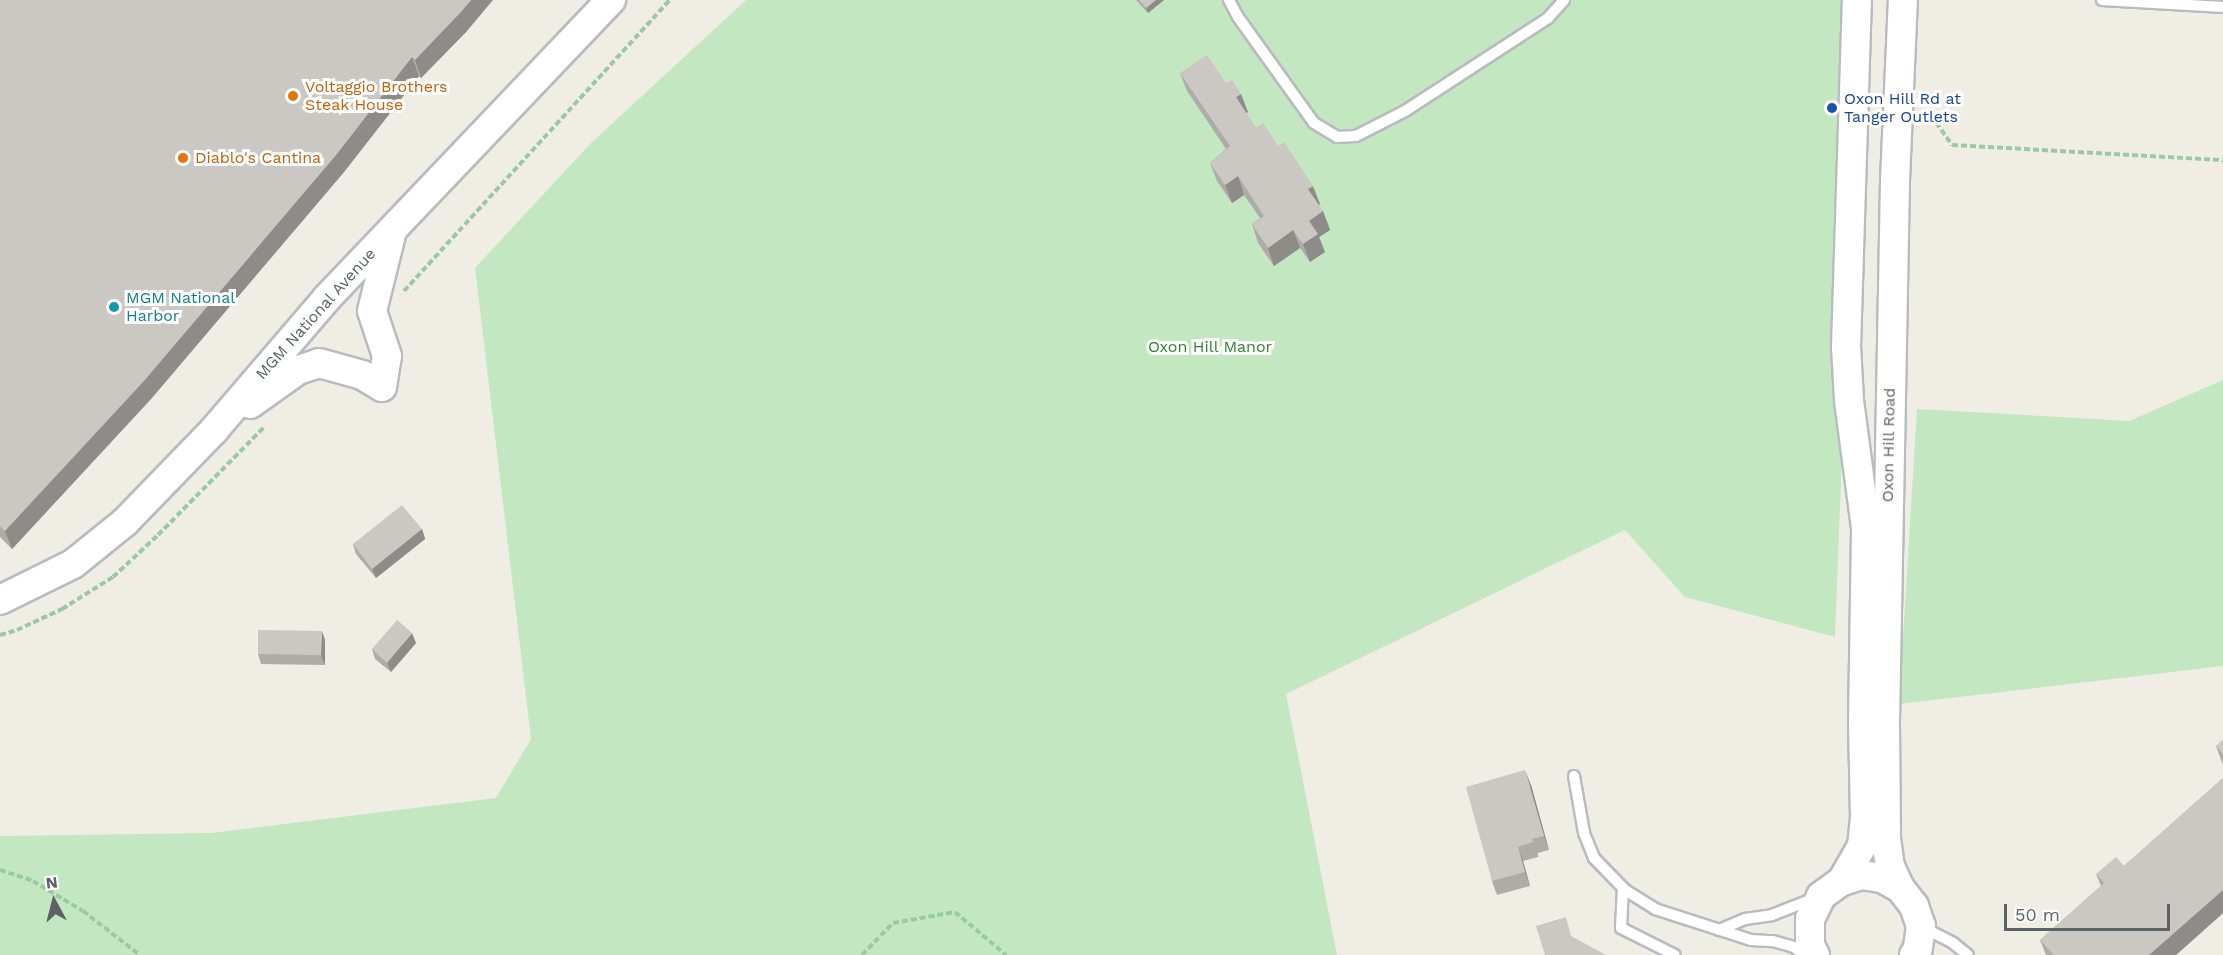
<!DOCTYPE html>
<html>
<head>
<meta charset="utf-8">
<style>
  body { margin:0 }
  #map { position:relative; width:2223px; height:955px; overflow:hidden; background:#f0ede5; font-family:"Work Sans",sans-serif }
  div>[style] { position:absolute }
  .green>* { inset:0; background:#c3e8c1 }
  .path>* { height:4px; margin-top:-2px; transform-origin:0; background:repeating-linear-gradient(90deg,#99caa4 0 6px,transparent 0 9px) }
  .roads { filter:drop-shadow(2px 0 #b8bbbf) drop-shadow(-2px 0 #b8bbbf) drop-shadow(0 2px #b8bbbf) drop-shadow(0 -2px #b8bbbf) }
  .service>* { height:10px; margin:-5px; padding:0 5px; transform-origin:5px; border-radius:5px; background:#fff }
  .secondary>* { height:28px; margin:-14px; padding:0 14px; transform-origin:14px; border-radius:14px; background:#fff }
  .wall>* { inset:0; background:#afaba7 }
  .shaded-wall>* { inset:0; background:#8e8b88 }
  .building>* { inset:0; background:#cbc7c2 }
  .dots>* { width:16px; height:16px; translate:-50% -50%; box-sizing:border-box; border:3px solid #fff; border-radius:50% }
  span { translate:-50% -50%; white-space:nowrap; text-align:center; line-height:1.15; -webkit-text-stroke:6px #fff; paint-order:stroke }
  .food-label { font-size:16px; color:#c56008 }
  .left { translate:0 -50%; text-align:left }
  .transit-label { font-size:16px; color:#164399 }
  .culture-label { font-size:16px; color:#0d838f }
  .street-label { font-size:16px; color:#5d6266 }
  .park-label { font-size:16px; color:#318230 }
  .north { position:absolute; left:24px; top:871px; width:60px; height:60px; -webkit-text-stroke:4px #fff; paint-order:stroke; rotate:353deg; font-size:16px; font-weight:700; line-height:24px; text-align:center; color:#5d6266 }
  .north::after { content:''; display:block; margin:auto; width:21px; height:27px; background:#5d6266; clip-path:polygon(50% 0,100% 100%,50% 72%,0 100%) }
  .scale { position:absolute; left:2004px; top:904px; width:166px; height:27px; box-sizing:border-box; border:3px solid #5d6266; border-top:0; padding-left:8px; font-size:18px; line-height:21px; white-space:nowrap; color:#5d6266; -webkit-text-stroke:4px #fff; paint-order:stroke }
</style>
</head>
<body>
<div id="map">
  <div class="green">
    <div style="clip-path:polygon(746px 0,1851px 0,1850px 247px,1835px 637px,1685px 597px,1625px 530px,1286px 694px,1337px 955px,0 955px,0 836px,211px 833px,496px 798px,531px 739px,475px 268px,591px 143px)"></div>
    <div style="clip-path:polygon(2223px 380px,2223px 666px,1899px 704px,1917px 409px,2129px 421px)"></div>
  </div>
  <div class="path">
    <div style="left:1925px;top:113px;width:6px;rotate:18deg"></div>
    <div style="left:1931px;top:115px;width:37px;rotate:55deg"></div>
    <div style="left:1952px;top:145px;width:271px;rotate:3.2deg"></div>
    <div style="left:404px;top:291px;width:394px;rotate:-47.6deg"></div>
    <div style="left:0;top:635px;width:18px;rotate:-16deg"></div>
    <div style="left:17px;top:630px;width:50px;rotate:-25deg"></div>
    <div style="left:62px;top:609px;width:60px;rotate:-32.1deg"></div>
    <div style="left:113px;top:577px;width:62px;rotate:-43deg"></div>
    <div style="left:158px;top:535px;width:153px;rotate:-45.5deg"></div>
    <div style="left:0;top:870px;width:35px;rotate:18deg"></div>
    <div style="left:33px;top:881px;width:58px;rotate:31deg"></div>
    <div style="left:83px;top:911px;width:72px;rotate:37.7deg"></div>
    <div style="left:862px;top:955px;width:45px;rotate:-45.9deg"></div>
    <div style="left:893px;top:923px;width:63px;rotate:-10.1deg"></div>
    <div style="left:955px;top:912px;width:67px;rotate:40.1deg"></div>
  </div>
  <div class="roads">
    <div class="service">
      <div style="left:1229px;top:0;width:19px;rotate:62deg"></div>
      <div style="left:1238px;top:17px;width:130px;rotate:54.4deg"></div>
      <div style="left:1314px;top:123px;width:27px;rotate:31deg"></div>
      <div style="left:1337px;top:137px;width:19px;rotate:-3deg"></div>
      <div style="left:1356px;top:136px;width:55px;rotate:-27deg"></div>
      <div style="left:1405px;top:111px;width:171px;rotate:-33deg"></div>
      <div style="left:1548px;top:18px;width:24px;rotate:-48deg"></div>
      <div style="left:2102px;top:0;width:121px;rotate:3.3deg"></div>
      <div style="left:1574px;top:776px;width:58px;rotate:80deg"></div>
      <div style="left:1584px;top:833px;width:27px;rotate:68deg"></div>
      <div style="left:1594px;top:858px;width:45px;rotate:45.9deg"></div>
      <div style="left:1625px;top:890px;width:36px;rotate:32deg"></div>
      <div style="left:1655px;top:909px;width:101px;rotate:17.9deg"></div>
      <div style="left:1751px;top:940px;width:22px;rotate:3deg"></div>
      <div style="left:1773px;top:941px;width:22px;rotate:16deg"></div>
      <div style="left:1794px;top:947px;width:13px;rotate:39deg"></div>
      <div style="left:1623px;top:888px;width:40px;rotate:92.9deg"></div>
      <div style="left:1621px;top:928px;width:60px;rotate:26.6deg"></div>
      <div style="left:1922px;top:927px;width:35px;rotate:27deg"></div>
      <div style="left:1953px;top:943px;width:19px;rotate:39deg"></div>
      <div style="left:1719px;top:930px;width:28px;rotate:-23deg"></div>
      <div style="left:1745px;top:919px;width:27px;rotate:-8deg"></div>
      <div style="left:1772px;top:915px;width:46px;rotate:-21.6deg"></div>
    </div>
    <div class="secondary">
      <div style="left:250px;top:404px;width:59px;rotate:-35.3deg"></div>
      <div style="left:298px;top:370px;width:22px;rotate:-18deg"></div>
      <div style="left:319px;top:363px;width:45px;rotate:15.6deg"></div>
      <div style="left:362px;top:375px;width:23px;rotate:31deg"></div>
      <div style="left:382px;top:387px;width:31px;rotate:-81deg"></div>
      <div style="left:387px;top:356px;width:47px;rotate:-108.4deg"></div>
      <div style="left:372px;top:311px;width:82px;rotate:-76deg"></div>
      <div style="left:0;top:600px;width:81px;rotate:-26.3deg"></div>
      <div style="left:73px;top:564px;width:67px;rotate:-38.9deg"></div>
      <div style="left:125px;top:522px;width:128px;rotate:-45.9deg"></div>
      <div style="left:214px;top:430px;width:174px;rotate:-49.4deg"></div>
      <div style="left:327px;top:298px;width:412px;rotate:-46.4deg"></div>
      <div style="left:1842px;top:881px;width:40px;rotate:-60.3deg"></div>
      <div style="left:1862px;top:846px;width:28px;rotate:-84deg"></div>
      <div style="left:1865px;top:818px;width:96px;rotate:-91.2deg"></div>
      <div style="left:1863px;top:722px;width:194px;rotate:-89.1deg"></div>
      <div style="left:1866px;top:528px;width:129px;rotate:-97.6deg"></div>
      <div style="left:1849px;top:400px;width:53px;rotate:-93.2deg"></div>
      <div style="left:1846px;top:347px;width:347px;rotate:-88.2deg"></div>
      <div style="left:1900px;top:888px;width:23px;rotate:-115deg"></div>
      <div style="left:1890px;top:867px;width:27px;rotate:-98deg"></div>
      <div style="left:1886px;top:840px;width:119px;rotate:-90.5deg"></div>
      <div style="left:1885px;top:721px;width:540px;rotate:-88.94deg"></div>
      <div style="left:1895px;top:181px;width:181px;rotate:-87.5deg"></div>
      <div style="left:1815px;top:955px;width:11px;rotate:-117deg"></div>
      <div style="left:1810px;top:945px;width:26px;rotate:-90deg"></div>
      <div style="left:1810px;top:919px;width:25px;rotate:-64deg"></div>
      <div style="left:1821px;top:896px;width:26px;rotate:-36deg"></div>
      <div style="left:1842px;top:881px;width:21px;rotate:-17deg"></div>
      <div style="left:1862px;top:875px;width:20px;rotate:9deg"></div>
      <div style="left:1882px;top:878px;width:21px;rotate:29deg"></div>
      <div style="left:1900px;top:888px;width:23px;rotate:52deg"></div>
      <div style="left:1914px;top:906px;width:21px;rotate:71deg"></div>
      <div style="left:1921px;top:926px;width:22px;rotate:98deg"></div>
      <div style="left:1918px;top:948px;width:8px;rotate:120deg"></div>
    </div>
  </div>
  <div class="wall">
    <div style="clip-path:polygon(0 0,467px 31px,421px 78px,419px 76px,344px 172px,151px 399px,12px 549px,0 537px)"></div>
    <div style="clip-path:polygon(1136px 0,1164px 0,1148px 13px)"></div>
    <div style="clip-path:polygon(1180px 73px,1226px 83px,1248px 112px,1246px 113px,1256px 128px,1278px 146px,1320px 204px,1319px 205px,1323px 211px,1330px 230px,1319px 237px,1325px 252px,1310px 262px,1300px 248px,1274px 266px,1258px 243px,1252px 224px,1260px 218px,1244px 195px,1232px 203px,1217px 181px,1210px 163px,1226px 149px,1187px 91px)"></div>
    <div style="clip-path:polygon(422px 529px,425px 539px,376px 578px,356px 554px,353px 544px)"></div>
    <div style="clip-path:polygon(325px 640px,325px 665px,261px 664px,258px 654px)"></div>
    <div style="clip-path:polygon(416px 643px,391px 672px,375px 659px,372px 649px)"></div>
    <div style="clip-path:polygon(2223px 740px,2223px 765px,2216px 746px)"></div>
    <div style="clip-path:polygon(2223px 778px,2223px 913px,2176px 955px,2046px 955px,2040px 940px,2101px 886px,2096px 874px,2124px 866px)"></div>
    <div style="clip-path:polygon(1531px 785px,1549px 850px,1538px 853px,1538px 857px,1523px 861px,1530px 886px,1497px 895px,1492px 881px)"></div>
  </div>
  <div class="shaded-wall">
    <div style="clip-path:polygon(471px 0,493px 0,467px 31px,421px 78px,415px 60px)"></div>
    <div style="clip-path:polygon(1156px 0,1164px 0,1148px 13px,1146px 8px)"></div>
    <div style="clip-path:polygon(412px 57px,419px 76px,344px 172px,151px 399px,12px 549px,5px 531px)"></div>
    <div style="clip-path:polygon(1241px 94px,1248px 112px,1242px 116px,1236px 97px)"></div>
    <div style="clip-path:polygon(1238px 176px,1244px 195px,1232px 203px,1225px 185px)"></div>
    <div style="clip-path:polygon(1313px 186px,1320px 204px,1315px 207px,1308px 189px)"></div>
    <div style="clip-path:polygon(1323px 211px,1330px 230px,1319px 237px,1325px 252px,1310px 262px,1303px 244px,1309px 221px)"></div>
    <div style="clip-path:polygon(1293px 230px,1300px 248px,1274px 266px,1268px 248px)"></div>
    <div style="clip-path:polygon(422px 529px,425px 539px,376px 578px,372px 569px)"></div>
    <div style="clip-path:polygon(322px 631px,325px 640px,325px 665px,321px 655px)"></div>
    <div style="clip-path:polygon(412px 633px,416px 643px,391px 672px,387px 663px)"></div>
    <div style="clip-path:polygon(1525px 770px,1531px 785px,1549px 850px,1544px 836px)"></div>
    <div style="clip-path:polygon(1518px 847px,1523px 861px,1530px 886px,1525px 872px)"></div>
    <div style="clip-path:polygon(2223px 890px,2223px 913px,2176px 955px,2149px 955px)"></div>
  </div>
  <div class="building">
    <div style="clip-path:polygon(0 0,471px 0,460px 13px,415px 60px,412px 57px,337px 154px,144px 381px,5px 531px,0 526px)"></div>
    <div style="clip-path:polygon(1139px 0,1156px 0,1146px 8px)"></div>
    <div style="clip-path:polygon(1207px 55px,1226px 83px,1232px 80px,1241px 94px,1236px 97px,1256px 128px,1263px 123px,1278px 146px,1284px 142px,1313px 186px,1308px 189px,1323px 211px,1309px 221px,1318px 234px,1303px 244px,1293px 230px,1268px 248px,1252px 224px,1264px 216px,1238px 176px,1225px 185px,1210px 163px,1230px 146px,1180px 73px)"></div>
    <div style="clip-path:polygon(402px 505px,422px 529px,372px 569px,353px 544px)"></div>
    <div style="clip-path:polygon(397px 620px,412px 633px,387px 663px,372px 649px)"></div>
    <div style="clip-path:polygon(258px 630px,322px 631px,321px 655px,258px 654px)"></div>
    <div style="clip-path:polygon(2223px 740px,2223px 754px,2216px 746px)"></div>
    <div style="clip-path:polygon(1525px 770px,1544px 836px,1532px 839px,1533px 842px,1518px 847px,1525px 872px,1492px 881px,1466px 787px)"></div>
    <div style="clip-path:polygon(2223px 778px,2223px 890px,2149px 955px,2054px 955px,2040px 940px,2104px 883px,2096px 874px,2116px 857px,2124px 866px)"></div>
    <div style="clip-path:polygon(1566px 917px,1571px 936px,1606px 955px,1545px 955px,1536px 926px)"></div>
  </div>
  <div class="dots">
    <div style="left:293px;top:96px;background:#e8710a"></div>
    <div style="left:1832px;top:108px;background:#1a4fb4"></div>
    <div style="left:183px;top:158px;background:#e8710a"></div>
    <div style="left:114px;top:307px;background:#0f9aa8"></div>
  </div>
  <div class="food-label">
    <span class="left" style="left:305px;top:96px">Voltaggio Brothers<br>Steak House</span>
    <span class="left" style="left:195px;top:158px">Diablo's Cantina</span>
  </div>
  <div class="transit-label">
    <span class="left" style="left:1844px;top:108px">Oxon Hill Rd at<br>Tanger Outlets</span>
  </div>
  <div class="culture-label">
    <span class="left" style="left:126px;top:307px">MGM National<br>Harbor</span>
  </div>
  <div class="street-label">
    <span style="left:316px;top:314px;rotate:-48deg">MGM National Avenue</span>
    <span style="left:1889px;top:445px;rotate:-89deg">Oxon Hill Road</span>
  </div>
  <div class="park-label">
    <span style="left:1210px;top:347px">Oxon Hill Manor</span>
  </div>
  <div class="north">N</div>
  <div class="scale">50 m</div>
</div>
</body>
</html>
